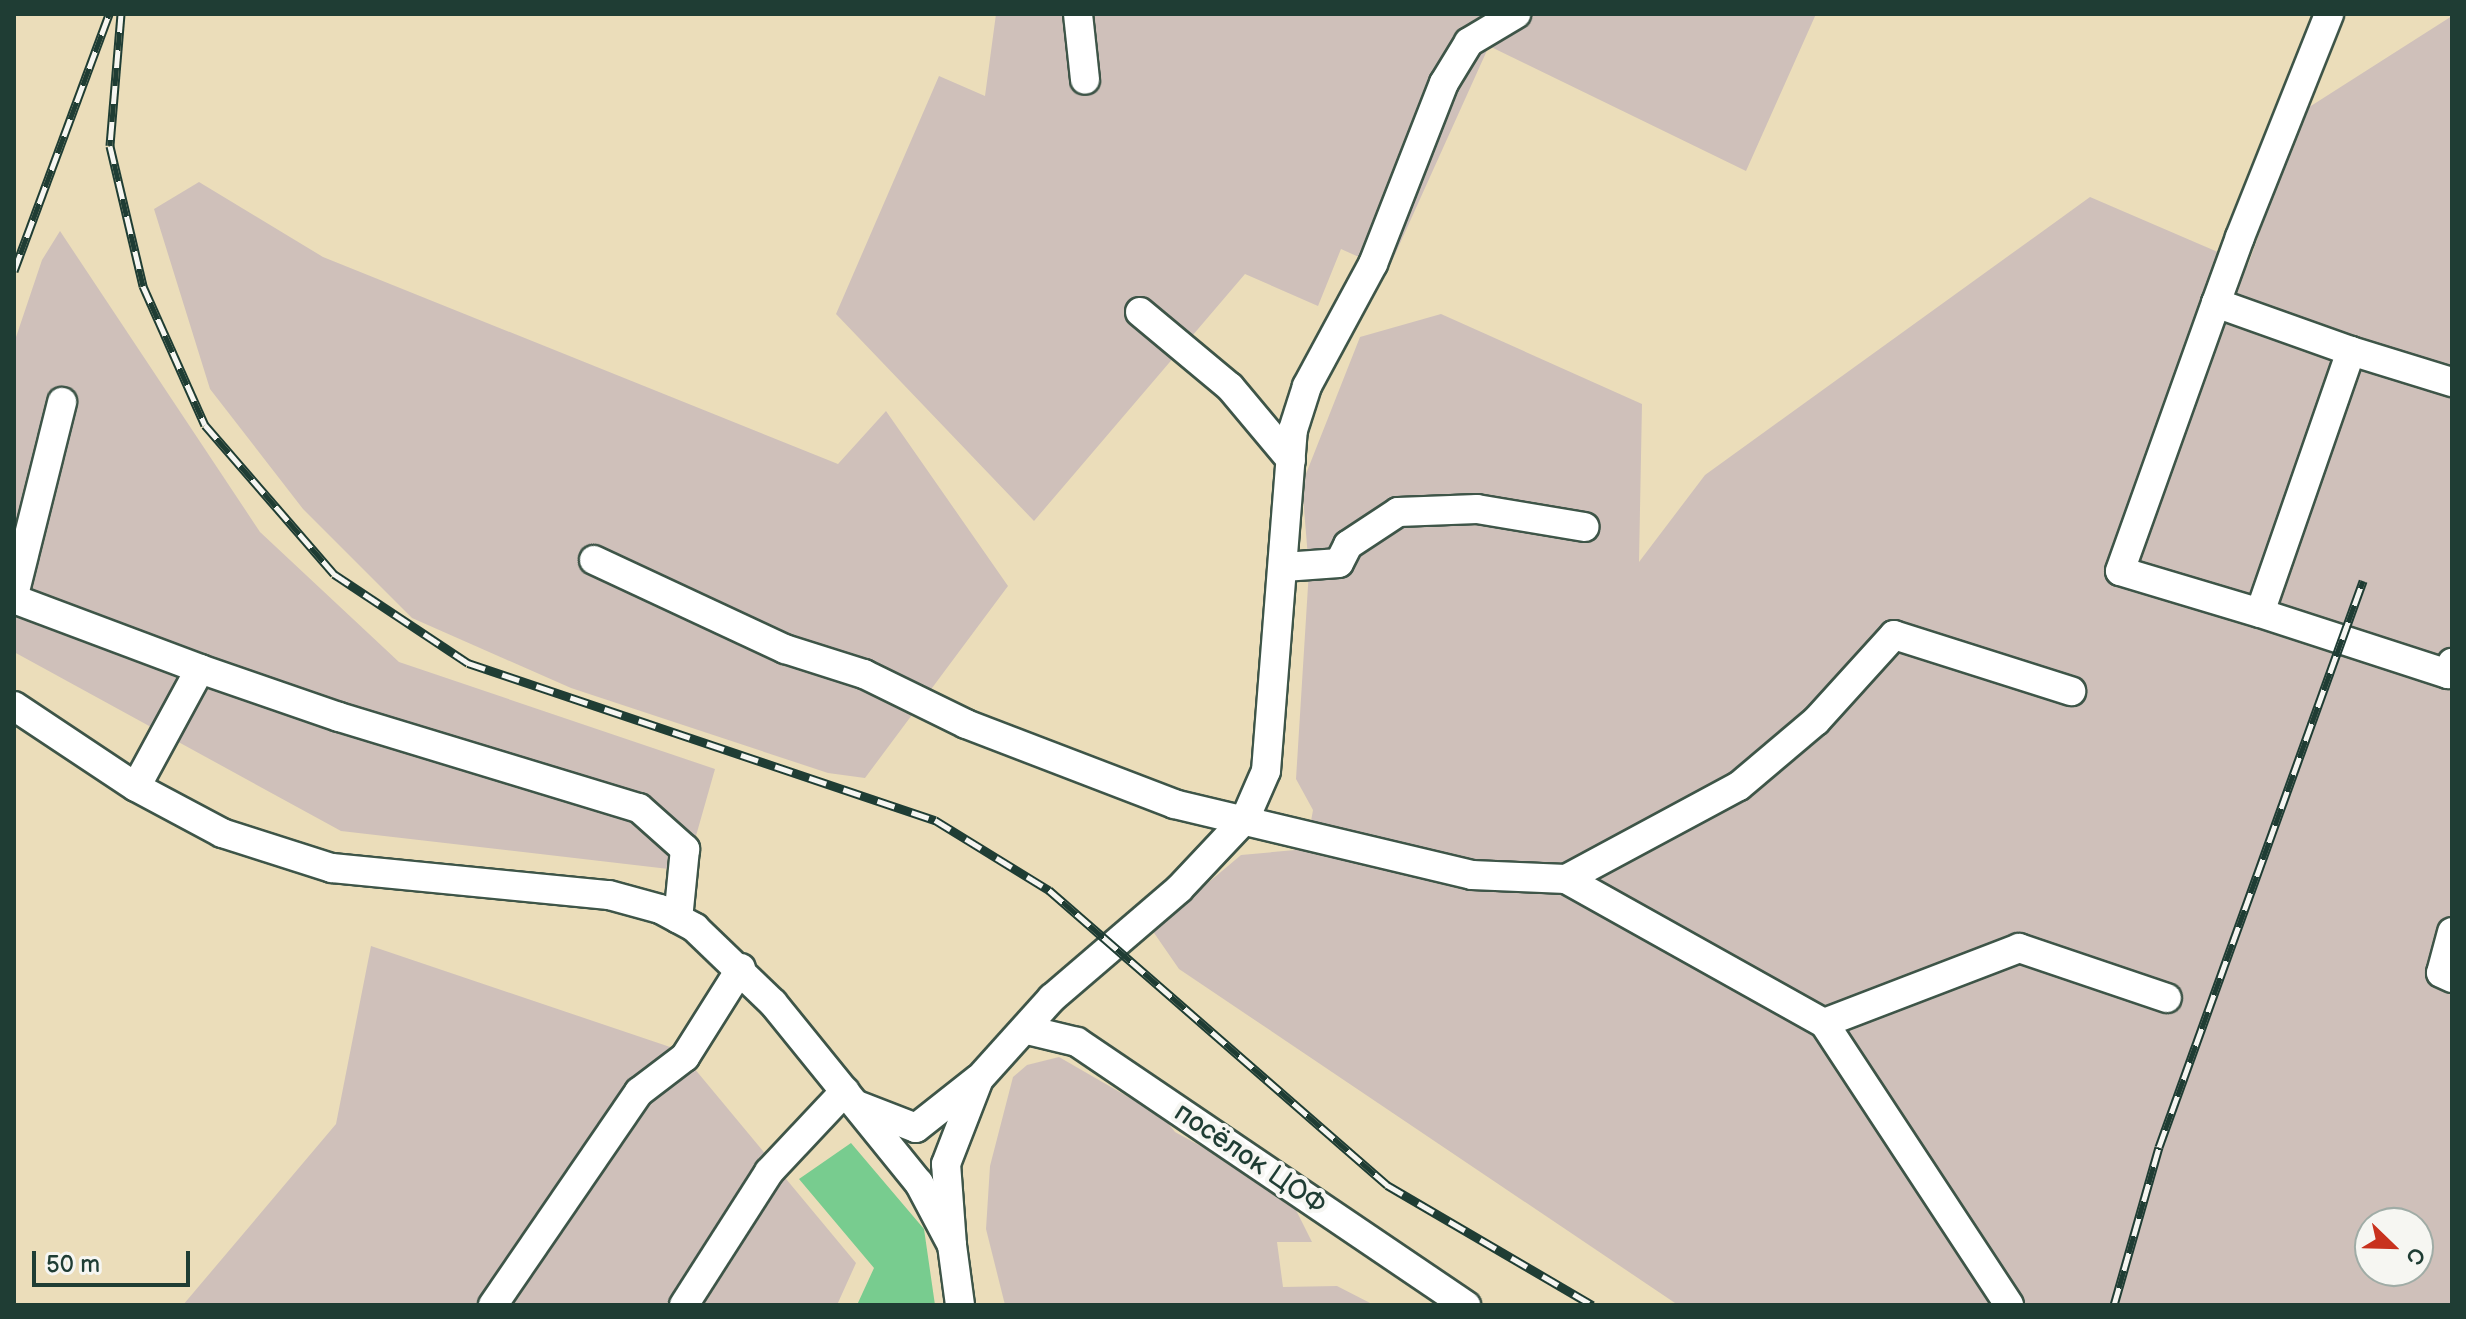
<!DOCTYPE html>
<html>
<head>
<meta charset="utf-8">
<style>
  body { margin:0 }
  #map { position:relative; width:2466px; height:1319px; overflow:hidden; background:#ebddba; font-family:"Balsamiq Sans",sans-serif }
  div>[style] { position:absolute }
  .industrial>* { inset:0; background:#cfc0ba }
  .green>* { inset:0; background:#78cc8f }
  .roads { filter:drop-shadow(2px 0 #3e5548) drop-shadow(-2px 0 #3e5548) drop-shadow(0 2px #3e5548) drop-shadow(0 -2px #3e5548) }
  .minor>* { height:28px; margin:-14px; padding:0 14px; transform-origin:14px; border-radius:14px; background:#fff }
  .rail>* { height:9px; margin-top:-4.5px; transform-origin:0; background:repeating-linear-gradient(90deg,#f6f6f2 0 18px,#1f3d34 0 36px); box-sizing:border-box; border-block:2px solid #1f3d34 }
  span { translate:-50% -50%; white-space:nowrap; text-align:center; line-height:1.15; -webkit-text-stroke:8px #f6f6f2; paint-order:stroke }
  .street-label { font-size:28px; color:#1f3d34 }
  .frame { position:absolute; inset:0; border:16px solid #1f3d34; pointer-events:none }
  .north { position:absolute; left:2354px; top:1207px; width:80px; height:80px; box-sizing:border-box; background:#f6f6f2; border:2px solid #a0aca6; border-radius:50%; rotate:113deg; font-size:22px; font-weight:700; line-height:32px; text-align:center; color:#1f3d34 }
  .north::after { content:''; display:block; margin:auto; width:28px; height:36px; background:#c8321e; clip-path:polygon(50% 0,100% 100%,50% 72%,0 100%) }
  .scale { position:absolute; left:32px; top:1251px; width:158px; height:36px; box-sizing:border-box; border:4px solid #1f3d34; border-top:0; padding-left:10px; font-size:24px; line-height:28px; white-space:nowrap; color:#1f3d34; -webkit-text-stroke:6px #f6f6f2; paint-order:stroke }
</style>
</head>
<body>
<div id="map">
  <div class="industrial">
    <div style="clip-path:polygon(996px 14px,1816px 14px,1746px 171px,1489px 46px,1388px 270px,1341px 249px,1318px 306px,1245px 274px,1034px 521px,836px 314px,939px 76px,985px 96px)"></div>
    <div style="clip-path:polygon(evenodd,2452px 16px,2452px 1305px,1678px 1305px,1179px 969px,1152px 930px,1241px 855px,1306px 849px,1313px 810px,1296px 779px,1309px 570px,1302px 484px,1360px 337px,1441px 314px,1642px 404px,1639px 562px,1705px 475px,2090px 197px,2248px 265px,2303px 111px,2452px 16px,2370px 1223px,2418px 1223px,2418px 1271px,2370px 1271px,2370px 1223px)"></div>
    <div style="clip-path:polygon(199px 182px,323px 257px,838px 464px,886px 411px,1008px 586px,865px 778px,828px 773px,571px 688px,412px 618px,303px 509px,210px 389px,154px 209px)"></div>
    <div style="clip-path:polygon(60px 231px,260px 532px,399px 662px,715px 769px,686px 871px,341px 831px,14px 652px,14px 343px,42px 260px)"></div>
    <div style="clip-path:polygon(371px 946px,679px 1050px,856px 1263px,837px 1305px,183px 1305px,336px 1124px)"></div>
    <div style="clip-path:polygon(1059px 1057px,1163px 1117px,1175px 1132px,1288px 1194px,1312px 1242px,1277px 1242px,1283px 1287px,1337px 1286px,1374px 1305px,1005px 1305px,986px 1229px,990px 1166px,1013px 1077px,1027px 1065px)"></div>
  </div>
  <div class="green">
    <div style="clip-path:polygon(851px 1143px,924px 1229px,935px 1305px,857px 1305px,874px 1268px,799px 1179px)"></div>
  </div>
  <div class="roads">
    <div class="minor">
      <div style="left:1078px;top:14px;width:66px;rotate:83.9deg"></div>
      <div style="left:2216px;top:303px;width:143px;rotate:19.6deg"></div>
      <div style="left:2351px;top:351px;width:277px;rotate:109.2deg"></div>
      <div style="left:2260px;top:613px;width:146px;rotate:-163.3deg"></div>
      <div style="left:2120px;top:571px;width:285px;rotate:-70.3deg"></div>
      <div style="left:2216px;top:303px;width:70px;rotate:-70deg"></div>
      <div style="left:2240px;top:237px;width:240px;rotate:-68.2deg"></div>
      <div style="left:1140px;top:312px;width:117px;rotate:39.8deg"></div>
      <div style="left:1230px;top:387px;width:95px;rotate:50.1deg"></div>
      <div style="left:2351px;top:351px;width:106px;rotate:17.1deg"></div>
      <div style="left:594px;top:560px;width:211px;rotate:25deg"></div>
      <div style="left:785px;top:649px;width:83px;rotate:17.6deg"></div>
      <div style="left:864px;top:674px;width:114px;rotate:26.1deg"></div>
      <div style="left:966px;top:724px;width:223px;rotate:21deg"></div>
      <div style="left:1174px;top:804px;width:306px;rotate:13.4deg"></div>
      <div style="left:1472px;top:875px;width:94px;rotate:2.4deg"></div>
      <div style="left:1566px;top:879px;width:295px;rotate:29.2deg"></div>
      <div style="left:1824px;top:1023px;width:337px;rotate:56.7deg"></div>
      <div style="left:1284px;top:567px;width:55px;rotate:-4.2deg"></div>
      <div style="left:1339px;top:563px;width:20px;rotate:-63deg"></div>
      <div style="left:1348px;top:545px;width:60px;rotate:-33.4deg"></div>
      <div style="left:1398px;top:512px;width:79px;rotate:-2.2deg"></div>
      <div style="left:1477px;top:509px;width:109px;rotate:9.5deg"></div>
      <div style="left:14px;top:595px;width:199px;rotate:-76deg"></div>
      <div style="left:14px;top:599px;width:199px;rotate:20.6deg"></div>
      <div style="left:200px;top:669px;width:134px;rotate:118.5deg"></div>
      <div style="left:2260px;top:613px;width:198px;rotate:18deg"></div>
      <div style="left:2448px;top:674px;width:12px;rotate:-70deg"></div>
      <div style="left:200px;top:669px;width:147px;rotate:19.1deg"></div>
      <div style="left:339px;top:717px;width:313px;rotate:16.9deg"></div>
      <div style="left:639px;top:808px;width:62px;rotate:41.7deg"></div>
      <div style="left:685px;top:849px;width:70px;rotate:95.7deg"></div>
      <div style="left:14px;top:706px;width:146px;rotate:33.6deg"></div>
      <div style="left:136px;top:787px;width:98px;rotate:28.1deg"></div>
      <div style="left:222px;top:833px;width:115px;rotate:17.7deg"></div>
      <div style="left:332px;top:868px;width:278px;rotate:5.6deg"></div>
      <div style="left:609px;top:895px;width:53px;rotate:15.4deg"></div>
      <div style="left:660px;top:909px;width:40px;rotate:28deg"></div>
      <div style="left:695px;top:928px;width:108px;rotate:43.9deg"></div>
      <div style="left:773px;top:1003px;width:232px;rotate:51deg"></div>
      <div style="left:919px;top:1183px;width:70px;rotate:62deg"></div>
      <div style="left:952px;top:1245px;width:61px;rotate:82.4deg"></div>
      <div style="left:1566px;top:879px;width:196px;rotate:-28.3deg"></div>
      <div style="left:1739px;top:786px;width:101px;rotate:-40.2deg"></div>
      <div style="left:1816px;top:721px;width:116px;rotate:-47.8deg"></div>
      <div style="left:1894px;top:635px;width:186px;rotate:17.6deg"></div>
      <div style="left:2452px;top:932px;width:42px;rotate:105deg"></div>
      <div style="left:2441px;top:973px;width:12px;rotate:24deg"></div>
      <div style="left:1824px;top:1023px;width:209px;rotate:-21deg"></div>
      <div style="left:2019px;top:948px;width:156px;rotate:18.7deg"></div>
      <div style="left:1027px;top:1030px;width:51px;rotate:13.5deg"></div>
      <div style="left:1077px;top:1042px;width:470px;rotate:34.1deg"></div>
      <div style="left:857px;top:1105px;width:63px;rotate:21.3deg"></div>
      <div style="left:916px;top:1128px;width:79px;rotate:-38.3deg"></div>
      <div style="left:952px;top:1245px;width:81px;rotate:-94.2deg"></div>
      <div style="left:946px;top:1164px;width:91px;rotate:-68.8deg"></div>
      <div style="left:979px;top:1079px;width:109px;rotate:-48deg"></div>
      <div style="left:1052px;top:998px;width:167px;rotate:-40.6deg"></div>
      <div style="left:1179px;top:889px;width:96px;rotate:-46.7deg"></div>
      <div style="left:1245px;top:819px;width:52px;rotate:-66.4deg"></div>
      <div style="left:1266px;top:771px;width:342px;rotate:-85.5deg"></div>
      <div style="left:1293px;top:430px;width:46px;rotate:-72.3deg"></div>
      <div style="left:1307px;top:386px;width:139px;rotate:-61.6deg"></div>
      <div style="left:1373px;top:264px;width:194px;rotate:-68.6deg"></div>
      <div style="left:1444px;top:83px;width:48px;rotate:-58.6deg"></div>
      <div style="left:1469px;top:42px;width:55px;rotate:-30.8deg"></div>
      <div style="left:493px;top:1305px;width:258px;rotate:-55.6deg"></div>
      <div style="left:639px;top:1092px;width:58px;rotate:-37.3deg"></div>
      <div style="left:685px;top:1057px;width:105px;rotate:-57.8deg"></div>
      <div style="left:684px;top:1305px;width:158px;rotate:-57.4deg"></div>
      <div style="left:769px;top:1172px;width:111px;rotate:-46.8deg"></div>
    </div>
  </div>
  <div class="rail">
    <div style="left:121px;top:14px;width:132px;rotate:94.8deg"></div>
    <div style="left:110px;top:146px;width:144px;rotate:76.7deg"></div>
    <div style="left:143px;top:286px;width:152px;rotate:66deg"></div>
    <div style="left:205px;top:425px;width:197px;rotate:49.1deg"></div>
    <div style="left:334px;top:574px;width:161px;rotate:33.6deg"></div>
    <div style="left:468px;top:663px;width:493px;rotate:18.6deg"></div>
    <div style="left:935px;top:820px;width:134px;rotate:31.6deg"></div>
    <div style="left:1049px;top:890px;width:449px;rotate:41.1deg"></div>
    <div style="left:1387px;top:1185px;width:238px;rotate:30.3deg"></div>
    <div style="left:14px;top:271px;width:274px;rotate:-69.7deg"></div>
    <div style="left:2114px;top:1305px;width:164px;rotate:-74.1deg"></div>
    <div style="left:2159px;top:1147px;width:602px;rotate:-70.18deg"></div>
  </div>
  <div class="street-label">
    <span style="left:1250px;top:1159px;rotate:34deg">посёлок ЦОФ</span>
  </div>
  <div class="frame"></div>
  <div class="north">С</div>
  <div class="scale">50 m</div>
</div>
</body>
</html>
